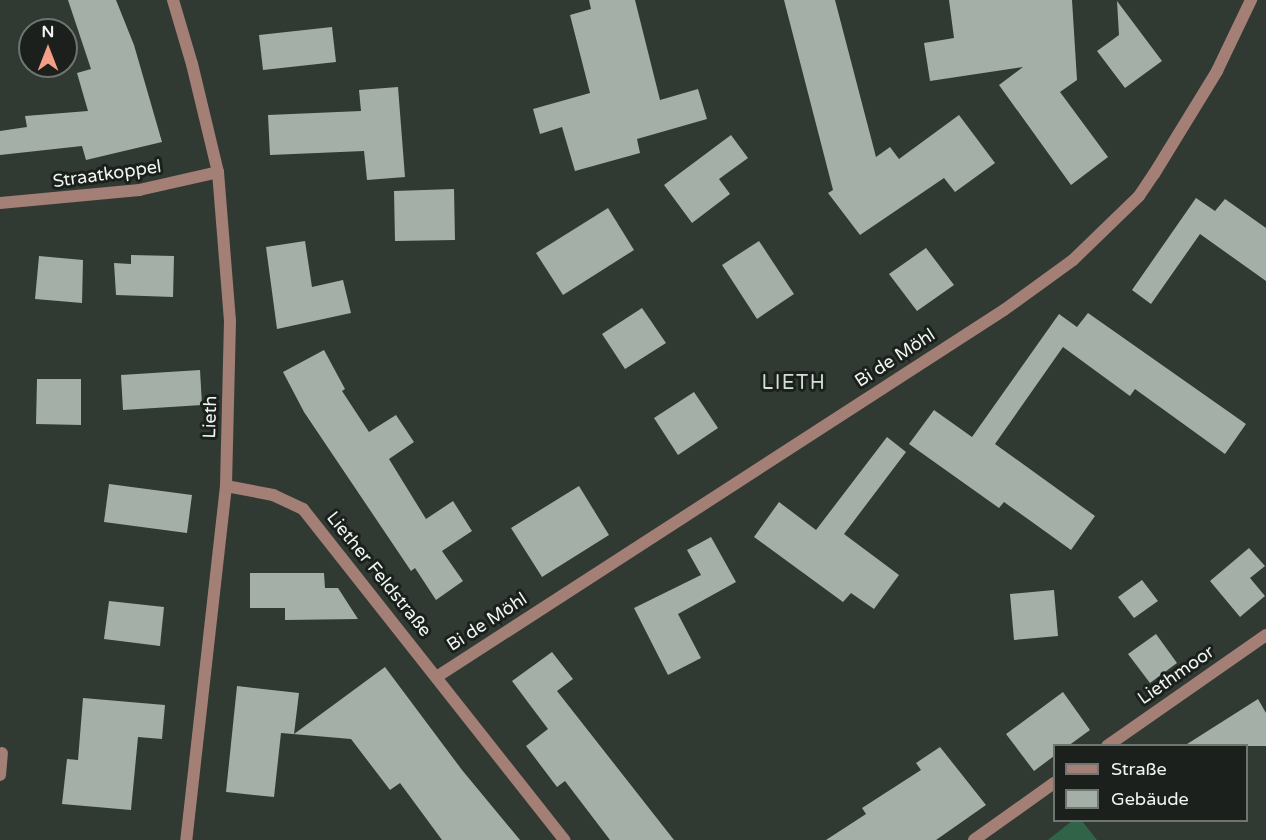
<!DOCTYPE html>
<html>
<head>
<meta charset="utf-8">
<style>
  body { margin:0 }
  #map { position:relative; width:1266px; height:840px; overflow:hidden; background:#303a33; font-family:"Varela Round",sans-serif }
  div>[style] { position:absolute }
  .green>* { inset:0; background:#306347 }
  .building>* { inset:0; background:#a3afa7 }
  .lane>* { height:12px; margin:-6px; padding:0 6px; transform-origin:6px; border-radius:6px; background:#a37f76 }
  .street>* { height:12px; margin:-6px; padding:0 6px; transform-origin:6px; border-radius:6px; background:#a37f76 }
  span { translate:-50% -50%; white-space:nowrap; text-align:center; line-height:1.15; -webkit-text-stroke:6px #1b201d; paint-order:stroke }
  .street-label { font-size:18px; color:#eff5f1 }
  .neighbourhood-label { font-size:20px; color:#d2ded6; letter-spacing:1.5px }
  .legend { position:absolute; left:1053px; top:744px; width:195px; height:78px; box-sizing:border-box; background:#1b201d; border:2px solid #707572; margin:0; padding:8px 10px; list-style:none; font-size:18px; color:#eff5f1 }
  .legend li { display:flex; align-items:center; gap:12px; height:30px }
  .legend b { width:30px; border:2px solid #707572 }
  .north { position:absolute; left:18px; top:18px; width:60px; height:60px; box-sizing:border-box; background:#1b201d; border:2px solid #707572; border-radius:50%; rotate:0deg; font-size:16px; font-weight:700; line-height:24px; text-align:center; color:#eff5f1 }
  .north::after { content:''; display:block; margin:auto; width:21px; height:27px; background:#f49e88; clip-path:polygon(50% 0,100% 100%,50% 72%,0 100%) }
</style>
</head>
<body>
<div id="map">
  <div class="green">
    <div style="clip-path:polygon(1073px 820px,1082px 821px,1097px 840px,1048px 840px)"></div>
  </div>
  <div class="building">
    <div style="clip-path:polygon(68px 0,116px 0,134px 45px,162px 142px,86px 160px,82px 146px,0 155px,0 131px,27px 127px,25px 116px,88px 111px,77px 73px,91px 69px)"></div>
    <div style="clip-path:polygon(589px 0,635px 0,660px 100px,698px 89px,707px 119px,637px 139px,640px 153px,575px 171px,562px 127px,540px 134px,533px 109px,590px 93px,570px 15px,591px 9px)"></div>
    <div style="clip-path:polygon(784px 0,835px 0,876px 157px,890px 147px,899px 159px,959px 115px,995px 163px,955px 192px,944px 178px,860px 235px,828px 193px,833px 190px)"></div>
    <div style="clip-path:polygon(949px 0,1072px 0,1077px 80px,1060px 92px,1108px 157px,1071px 185px,999px 85px,1023px 67px,930px 81px,924px 43px,954px 38px)"></div>
    <div style="clip-path:polygon(1117px 1px,1162px 61px,1125px 88px,1097px 51px,1119px 35px)"></div>
    <div style="clip-path:polygon(332px 27px,336px 62px,263px 70px,259px 35px)"></div>
    <div style="clip-path:polygon(398px 87px,405px 177px,367px 180px,364px 151px,270px 155px,268px 115px,361px 111px,359px 90px)"></div>
    <div style="clip-path:polygon(731px 135px,748px 158px,719px 179px,730px 194px,692px 223px,664px 185px)"></div>
    <div style="clip-path:polygon(454px 189px,455px 240px,395px 241px,394px 191px)"></div>
    <div style="clip-path:polygon(1196px 198px,1215px 211px,1225px 199px,1266px 228px,1266px 281px,1200px 234px,1151px 304px,1132px 290px)"></div>
    <div style="clip-path:polygon(608px 208px,634px 250px,563px 295px,536px 253px)"></div>
    <div style="clip-path:polygon(305px 241px,312px 287px,343px 280px,351px 313px,277px 329px,266px 247px)"></div>
    <div style="clip-path:polygon(759px 241px,794px 294px,757px 319px,722px 265px)"></div>
    <div style="clip-path:polygon(926px 248px,954px 285px,917px 311px,889px 274px)"></div>
    <div style="clip-path:polygon(131px 255px,174px 256px,173px 297px,116px 295px,114px 263px,131px 264px)"></div>
    <div style="clip-path:polygon(39px 256px,83px 260px,82px 303px,35px 299px)"></div>
    <div style="clip-path:polygon(642px 308px,666px 343px,625px 369px,602px 334px)"></div>
    <div style="clip-path:polygon(1088px 313px,1246px 424px,1225px 454px,1135px 389px,1130px 396px,1063px 347px,995px 444px,1095px 516px,1071px 550px,1004px 502px,999px 508px,909px 444px,934px 410px,972px 437px,1059px 314px,1077px 327px)"></div>
    <div style="clip-path:polygon(324px 350px,345px 389px,342px 391px,369px 432px,396px 415px,414px 442px,389px 459px,426px 519px,453px 501px,472px 531px,442px 551px,463px 581px,436px 600px,415px 568px,411px 571px,304px 412px,283px 372px)"></div>
    <div style="clip-path:polygon(200px 370px,202px 405px,123px 410px,121px 375px)"></div>
    <div style="clip-path:polygon(37px 379px,81px 379px,81px 425px,36px 424px)"></div>
    <div style="clip-path:polygon(694px 392px,718px 428px,678px 455px,654px 418px)"></div>
    <div style="clip-path:polygon(887px 437px,906px 452px,844px 534px,899px 575px,874px 609px,851px 593px,843px 602px,754px 537px,779px 502px,816px 530px)"></div>
    <div style="clip-path:polygon(109px 484px,192px 495px,187px 533px,104px 522px)"></div>
    <div style="clip-path:polygon(579px 486px,609px 535px,542px 577px,511px 528px)"></div>
    <div style="clip-path:polygon(711px 537px,736px 582px,678px 614px,701px 658px,668px 675px,634px 608px,701px 575px,687px 550px)"></div>
    <div style="clip-path:polygon(1249px 548px,1265px 566px,1250px 578px,1265px 596px,1240px 617px,1210px 581px)"></div>
    <div style="clip-path:polygon(250px 573px,324px 573px,325px 588px,338px 588px,358px 619px,285px 620px,285px 608px,250px 608px)"></div>
    <div style="clip-path:polygon(1142px 580px,1158px 601px,1134px 618px,1118px 597px)"></div>
    <div style="clip-path:polygon(1054px 590px,1058px 636px,1014px 640px,1010px 594px)"></div>
    <div style="clip-path:polygon(109px 601px,164px 607px,160px 646px,104px 639px)"></div>
    <div style="clip-path:polygon(1156px 634px,1177px 663px,1150px 683px,1128px 654px)"></div>
    <div style="clip-path:polygon(552px 652px,573px 679px,557px 691px,674px 840px,610px 840px,565px 781px,557px 787px,526px 746px,548px 729px,512px 681px)"></div>
    <div style="clip-path:polygon(385px 667px,462px 770px,520px 840px,442px 840px,400px 783px,390px 790px,351px 739px,281px 733px,274px 797px,226px 792px,237px 686px,299px 693px,294px 734px)"></div>
    <div style="clip-path:polygon(1063px 692px,1090px 730px,1068px 746px,1054px 746px,1054px 756px,1034px 771px,1006px 734px)"></div>
    <div style="clip-path:polygon(83px 698px,165px 705px,162px 739px,138px 737px,131px 810px,62px 804px,67px 759px,78px 760px)"></div>
    <div style="clip-path:polygon(1258px 699px,1266px 713px,1266px 746px,1184px 746px)"></div>
    <div style="clip-path:polygon(940px 747px,986px 805px,936px 840px,826px 840px,866px 814px,862px 808px,921px 770px,916px 763px)"></div>
  </div>
  <div class="lane">
    <div style="left:0;top:775px;width:22px;rotate:-85deg"></div>
  </div>
  <div class="street">
    <div style="left:173px;top:0;width:67px;rotate:73.5deg"></div>
    <div style="left:192px;top:64px;width:111px;rotate:76.5deg"></div>
    <div style="left:218px;top:172px;width:149px;rotate:85.4deg"></div>
    <div style="left:230px;top:321px;width:165px;rotate:91.4deg"></div>
    <div style="left:226px;top:486px;width:356px;rotate:96.4deg"></div>
    <div style="left:0;top:203px;width:140px;rotate:-5.3deg"></div>
    <div style="left:139px;top:190px;width:81px;rotate:-12.8deg"></div>
    <div style="left:226px;top:486px;width:48px;rotate:10.8deg"></div>
    <div style="left:273px;top:495px;width:33px;rotate:25deg"></div>
    <div style="left:303px;top:509px;width:422px;rotate:51.7deg"></div>
    <div style="left:438px;top:676px;width:674px;rotate:-32.89deg"></div>
    <div style="left:1004px;top:310px;width:85px;rotate:-35.9deg"></div>
    <div style="left:1073px;top:260px;width:92px;rotate:-44.1deg"></div>
    <div style="left:1139px;top:196px;width:27px;rotate:-56deg"></div>
    <div style="left:1154px;top:174px;width:121px;rotate:-58.5deg"></div>
    <div style="left:1217px;top:71px;width:79px;rotate:-64.4deg"></div>
    <div style="left:1107px;top:746px;width:194px;rotate:-34.9deg"></div>
    <div style="left:974px;top:840px;width:98px;rotate:-35.5deg"></div>
  </div>
  <div class="street-label">
    <span style="left:107px;top:174px;rotate:-8deg">Straatkoppel</span>
    <span style="left:895px;top:358px;rotate:-33deg">Bi de Möhl</span>
    <span style="left:210px;top:417px;rotate:-88deg">Lieth</span>
    <span style="left:379px;top:574px;rotate:51deg">Liether Feldstraße</span>
    <span style="left:487px;top:622px;rotate:-33deg">Bi de Möhl</span>
    <span style="left:1176px;top:675px;rotate:-35deg">Liethmoor</span>
  </div>
  <div class="neighbourhood-label">
    <span style="left:794px;top:383px">LIETH</span>
  </div>
  <ul class="legend">
  <li><b style="height:8px;background:#a37f76"></b>Straße</li>
  <li><b style="height:16px;background:#a3afa7"></b>Gebäude</li>
  </ul>
  <div class="north">N</div>
</div>
</body>
</html>
